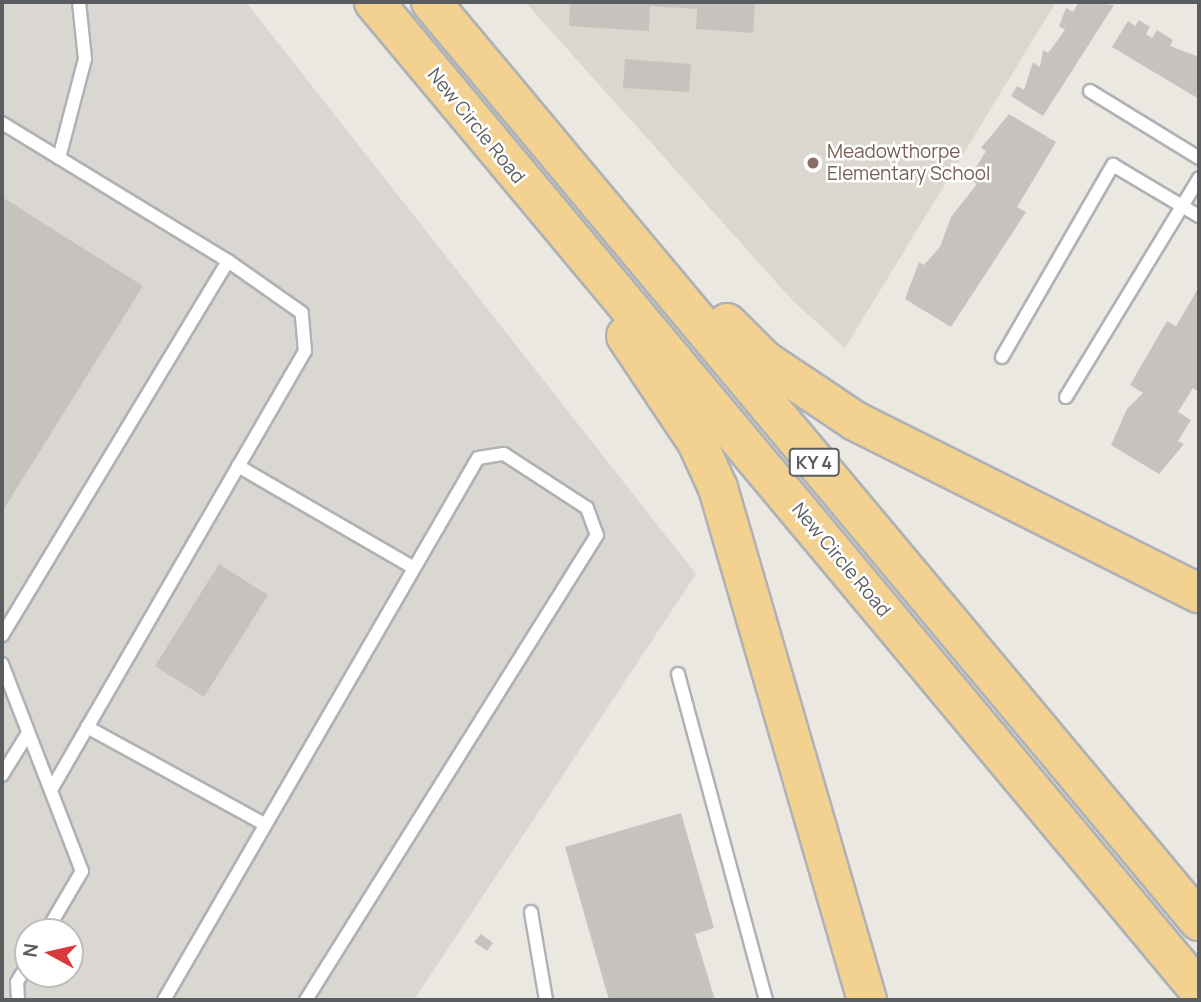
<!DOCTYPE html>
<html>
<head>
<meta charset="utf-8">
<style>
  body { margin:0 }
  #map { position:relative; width:1201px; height:1002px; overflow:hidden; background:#ebe8e1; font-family:Manrope,sans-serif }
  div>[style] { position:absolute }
  .industrial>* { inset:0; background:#dad7d3 }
  .education>* { inset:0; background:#dbd7cf }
  .building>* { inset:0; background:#c6c3be }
  .roads { filter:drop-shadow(2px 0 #afb2b5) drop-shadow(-2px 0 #afb2b5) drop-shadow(0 2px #afb2b5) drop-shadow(0 -2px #afb2b5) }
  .lane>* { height:12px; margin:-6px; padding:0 6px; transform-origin:6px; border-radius:6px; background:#fff }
  .highway>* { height:38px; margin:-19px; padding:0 19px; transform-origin:19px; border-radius:19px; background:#f2d191 }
  .dots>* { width:19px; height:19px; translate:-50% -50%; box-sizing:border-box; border:4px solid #fff; border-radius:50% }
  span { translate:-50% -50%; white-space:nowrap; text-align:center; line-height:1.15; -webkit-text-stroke:5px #fff; paint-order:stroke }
  .shield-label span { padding:2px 5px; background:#fff; border:2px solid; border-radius:5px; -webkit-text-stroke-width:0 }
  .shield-label { font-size:18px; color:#5a5d60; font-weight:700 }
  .street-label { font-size:19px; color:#5a5d60 }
  .education-label { font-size:19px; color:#785e54 }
  .left { translate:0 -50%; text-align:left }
  .frame { position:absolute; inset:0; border:4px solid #5a5d60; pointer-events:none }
  .north { position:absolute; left:14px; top:918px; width:70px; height:70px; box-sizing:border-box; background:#fff; border:2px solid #bdbebf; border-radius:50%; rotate:278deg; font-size:19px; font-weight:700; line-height:28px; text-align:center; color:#5a5d60 }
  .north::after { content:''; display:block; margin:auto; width:24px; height:32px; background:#d83a3c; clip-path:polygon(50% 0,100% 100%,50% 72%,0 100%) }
</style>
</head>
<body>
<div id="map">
  <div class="industrial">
    <div style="clip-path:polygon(evenodd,2px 2px,246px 2px,696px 574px,414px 1000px,2px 1000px,2px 2px,28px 932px,70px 932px,70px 974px,28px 974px,28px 932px)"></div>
  </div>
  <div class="education">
    <div style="clip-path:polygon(525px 2px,1056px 2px,845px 348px,793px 301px)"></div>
  </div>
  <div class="building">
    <div style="clip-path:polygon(570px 2px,755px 2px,753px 33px,696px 29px,697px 9px,650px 6px,649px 31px,569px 26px)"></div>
    <div style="clip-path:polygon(1079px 2px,1114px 5px,1043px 116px,1011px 96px,1017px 86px,1024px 90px,1033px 62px,1040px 67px,1043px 50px,1048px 53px,1065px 30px,1059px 26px,1066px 8px,1073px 12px)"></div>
    <div style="clip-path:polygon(1139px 20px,1150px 27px,1146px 34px,1152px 38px,1157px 30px,1173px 40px,1170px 46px,1199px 57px,1199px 99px,1112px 47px,1128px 21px,1135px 26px)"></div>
    <div style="clip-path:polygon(625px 59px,691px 64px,689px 92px,623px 88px)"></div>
    <div style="clip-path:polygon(1009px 114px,1056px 142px,1017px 207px,1026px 212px,951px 327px,905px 299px,919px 262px,924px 265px,940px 247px,951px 217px,977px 184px,969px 179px,986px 151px,981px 148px)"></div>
    <div style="clip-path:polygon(2px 197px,143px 286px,2px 512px)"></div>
    <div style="clip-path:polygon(1199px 287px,1199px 392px,1193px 388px,1178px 412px,1191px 420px,1178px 441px,1184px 444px,1159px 474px,1111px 445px,1127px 409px,1143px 393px,1130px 385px,1167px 321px,1176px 326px)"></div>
    <div style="clip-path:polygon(219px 564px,268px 595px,204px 697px,155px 666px)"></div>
    <div style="clip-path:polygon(681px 813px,714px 928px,695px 934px,715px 1000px,609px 1000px,565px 847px)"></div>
    <div style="clip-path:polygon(481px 934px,493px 943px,487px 951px,474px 942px)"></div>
  </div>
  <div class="roads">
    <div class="lane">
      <div style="left:1090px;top:91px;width:128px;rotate:31.6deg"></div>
      <div style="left:2px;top:123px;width:265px;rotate:31.4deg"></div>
      <div style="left:228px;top:261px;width:437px;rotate:121.1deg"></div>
      <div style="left:59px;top:158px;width:102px;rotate:-75.3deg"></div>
      <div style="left:85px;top:59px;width:57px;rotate:-96deg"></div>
      <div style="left:1002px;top:357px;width:222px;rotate:-60deg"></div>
      <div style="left:1113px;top:165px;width:100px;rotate:30.7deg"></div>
      <div style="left:1066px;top:397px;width:256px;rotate:-58.7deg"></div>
      <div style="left:238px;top:466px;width:201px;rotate:30.1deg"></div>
      <div style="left:2px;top:664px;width:222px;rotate:68.9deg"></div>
      <div style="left:82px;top:871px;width:71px;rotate:120.5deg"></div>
      <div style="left:678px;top:674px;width:338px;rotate:74.9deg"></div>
      <div style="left:87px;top:727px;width:202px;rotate:28.7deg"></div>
      <div style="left:2px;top:775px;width:49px;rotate:-58.2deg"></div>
      <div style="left:51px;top:790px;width:507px;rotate:-59.95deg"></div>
      <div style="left:305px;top:351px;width:38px;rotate:-95deg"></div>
      <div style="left:302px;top:313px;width:90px;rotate:-144.9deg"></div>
      <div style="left:531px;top:912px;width:89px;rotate:80.3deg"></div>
      <div style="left:18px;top:1000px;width:18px;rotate:-93deg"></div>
      <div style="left:17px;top:982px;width:21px;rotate:-59deg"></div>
      <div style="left:164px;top:1000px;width:626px;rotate:-59.91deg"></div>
      <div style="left:478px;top:458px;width:26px;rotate:-9deg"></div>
      <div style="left:504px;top:454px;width:99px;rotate:33deg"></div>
      <div style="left:587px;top:508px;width:29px;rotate:70deg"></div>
      <div style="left:597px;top:535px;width:549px;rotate:122.04deg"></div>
    </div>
    <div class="highway">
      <div style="left:374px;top:2px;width:1287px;rotate:50.14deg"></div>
      <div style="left:431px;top:2px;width:1198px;rotate:50.11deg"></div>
      <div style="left:727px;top:323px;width:52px;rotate:45deg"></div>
      <div style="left:764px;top:360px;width:110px;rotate:33.8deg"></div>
      <div style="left:855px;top:421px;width:385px;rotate:26.6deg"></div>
      <div style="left:626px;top:336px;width:128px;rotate:56.2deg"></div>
      <div style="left:697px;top:442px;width:51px;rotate:65.5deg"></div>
      <div style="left:718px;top:488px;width:533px;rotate:73.77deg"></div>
    </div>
  </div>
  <div class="dots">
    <div style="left:813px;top:163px;background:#8d6e63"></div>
  </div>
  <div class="shield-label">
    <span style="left:814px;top:462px">KY 4</span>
  </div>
  <div class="street-label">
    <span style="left:476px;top:126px;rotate:51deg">New Circle Road</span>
    <span style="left:841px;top:560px;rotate:50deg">New Circle Road</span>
  </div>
  <div class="education-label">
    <span class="left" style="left:827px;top:163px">Meadowthorpe<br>Elementary School</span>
  </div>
  <div class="frame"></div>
  <div class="north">N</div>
</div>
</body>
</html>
